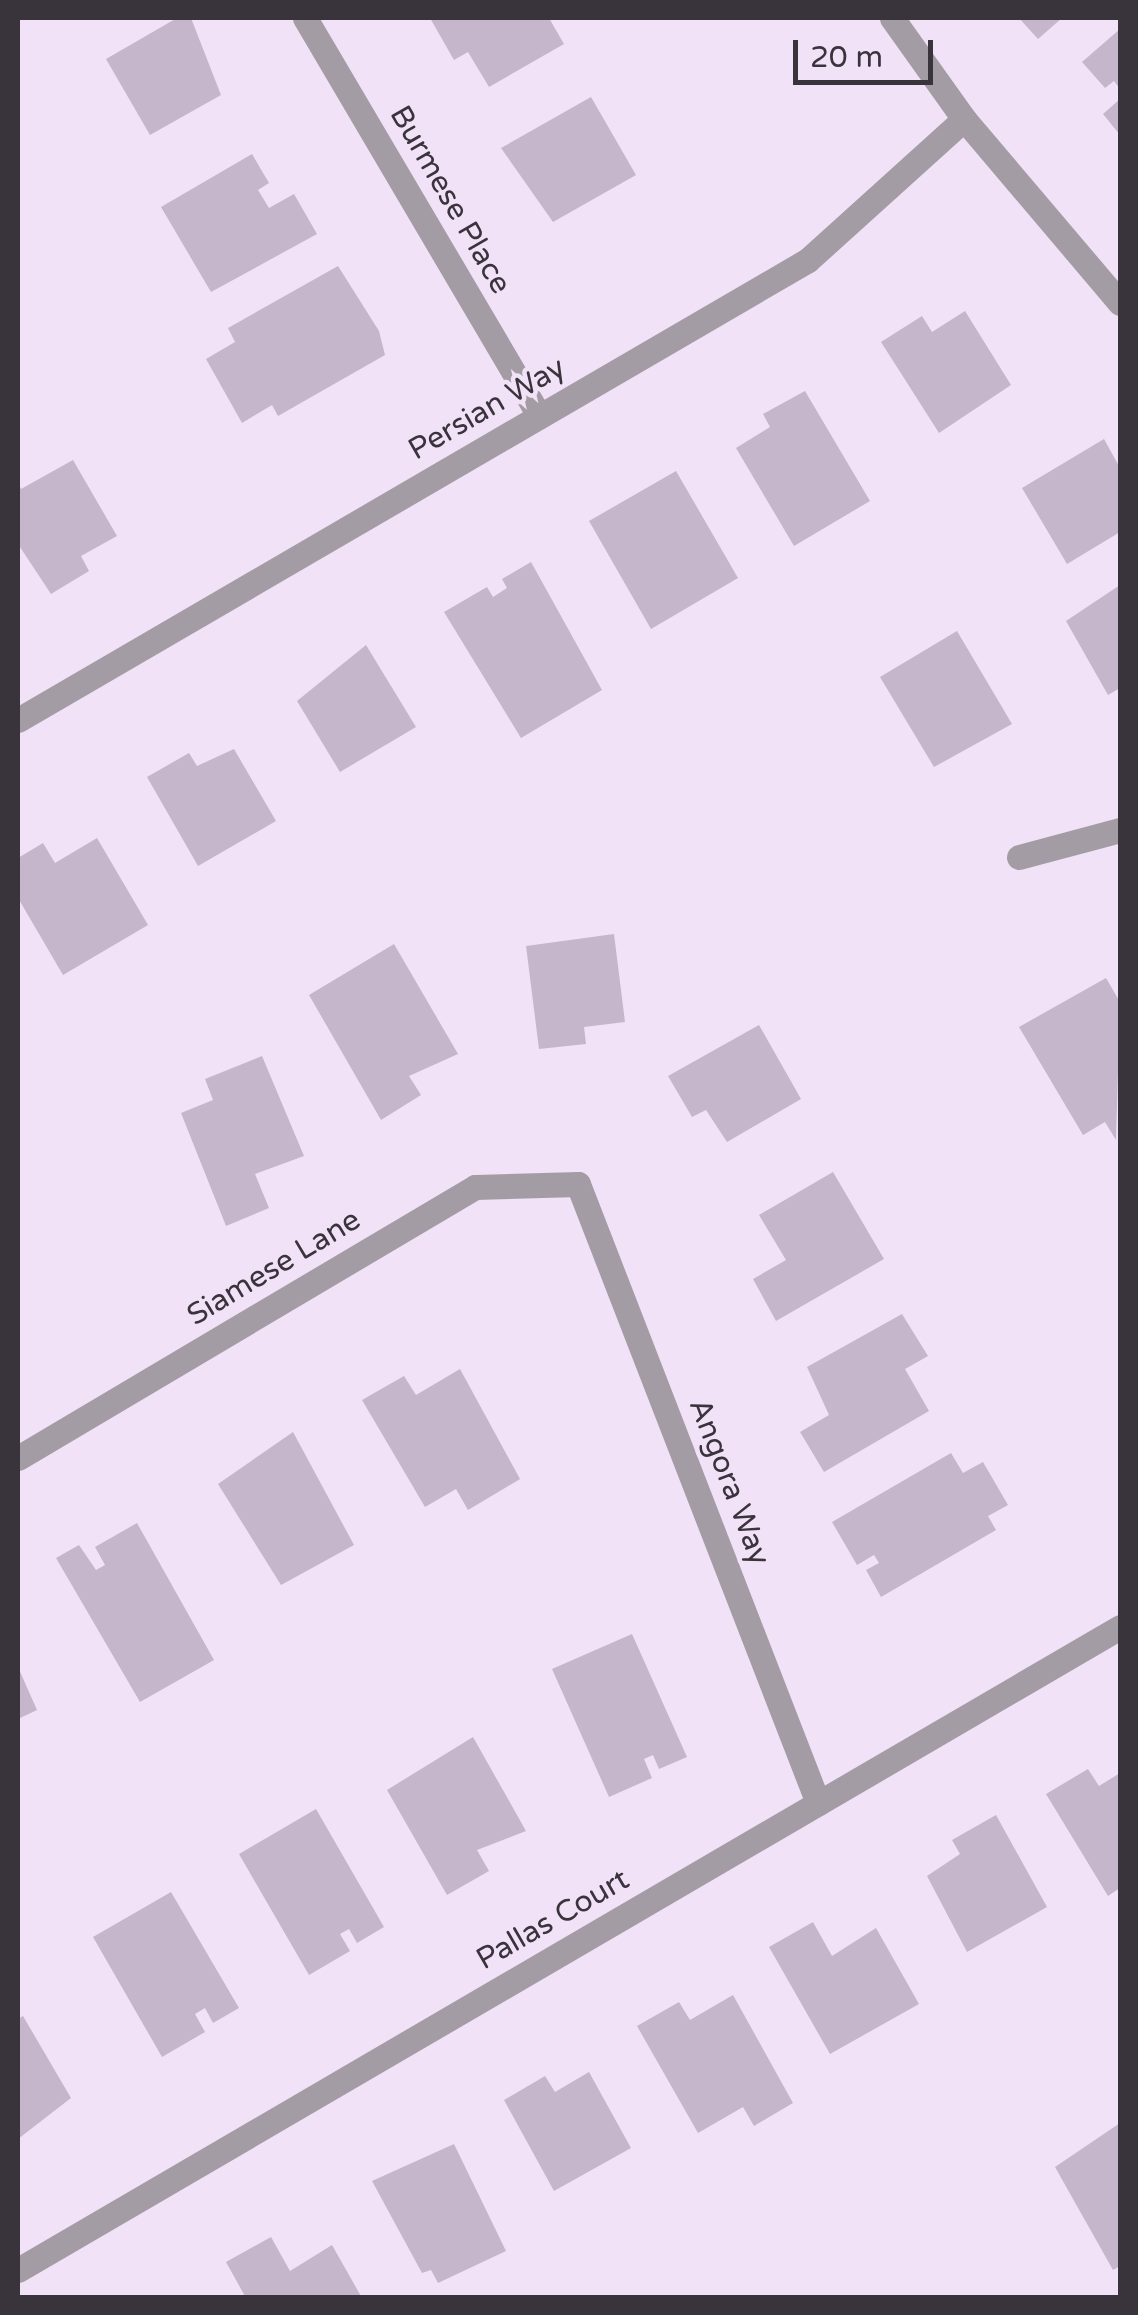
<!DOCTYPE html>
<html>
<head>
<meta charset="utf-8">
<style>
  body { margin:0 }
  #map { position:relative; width:1138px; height:2315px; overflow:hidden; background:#f1e2f7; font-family:"Varela Round",sans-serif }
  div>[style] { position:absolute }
  .building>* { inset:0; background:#c5b6cb }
  .minor>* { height:25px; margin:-12.5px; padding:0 12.5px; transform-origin:12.5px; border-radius:12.5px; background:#a39ca5 }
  span { translate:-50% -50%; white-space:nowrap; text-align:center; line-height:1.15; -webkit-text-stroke:9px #f1e2f7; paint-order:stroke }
  .street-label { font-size:30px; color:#39333c }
  .frame { position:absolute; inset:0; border:20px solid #39333c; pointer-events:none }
  .scale { position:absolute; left:793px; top:40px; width:140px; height:45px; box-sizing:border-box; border:5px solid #39333c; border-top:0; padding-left:12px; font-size:30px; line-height:35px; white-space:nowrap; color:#39333c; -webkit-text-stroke:8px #f1e2f7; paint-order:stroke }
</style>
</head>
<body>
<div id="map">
  <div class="building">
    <div style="clip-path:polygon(177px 18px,191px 18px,221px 95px,150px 135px,106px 59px)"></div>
    <div style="clip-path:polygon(430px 18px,549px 18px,564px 44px,489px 87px,468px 52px,454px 60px)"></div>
    <div style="clip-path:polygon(1019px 18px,1062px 18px,1038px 39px)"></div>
    <div style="clip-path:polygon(1120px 29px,1120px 89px,1114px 81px,1105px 88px,1082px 62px)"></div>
    <div style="clip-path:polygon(591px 97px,636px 175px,553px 222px,501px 148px)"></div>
    <div style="clip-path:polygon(1120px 99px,1120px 135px,1103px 114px)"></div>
    <div style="clip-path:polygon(252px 154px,269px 183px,258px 190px,269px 208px,294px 194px,317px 234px,211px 292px,161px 207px)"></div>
    <div style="clip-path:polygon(338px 266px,379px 331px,385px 355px,278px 416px,272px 405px,242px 423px,206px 359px,235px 342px,228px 328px)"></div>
    <div style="clip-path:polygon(965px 311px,1011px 385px,939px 433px,881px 342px,922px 316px,932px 332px)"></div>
    <div style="clip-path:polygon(805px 391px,870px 501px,794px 546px,736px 448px,770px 427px,763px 414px)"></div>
    <div style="clip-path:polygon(1104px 439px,1120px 468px,1120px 532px,1067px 564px,1022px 488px)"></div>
    <div style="clip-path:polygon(73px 460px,117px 536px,81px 556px,89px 571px,51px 594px,18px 544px,18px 482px,21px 489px)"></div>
    <div style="clip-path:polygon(676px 471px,738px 578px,651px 629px,589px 521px)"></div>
    <div style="clip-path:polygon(531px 562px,602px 690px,521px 738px,444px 612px,487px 587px,493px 597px,507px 588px,502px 579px)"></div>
    <div style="clip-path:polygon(1120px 585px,1120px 688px,1108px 695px,1066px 621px)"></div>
    <div style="clip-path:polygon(957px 631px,1012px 724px,934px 767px,880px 677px)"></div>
    <div style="clip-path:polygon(366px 645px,416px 727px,340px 772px,297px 701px)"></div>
    <div style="clip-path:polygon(234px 749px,276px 821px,198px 866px,147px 777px,189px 753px,197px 766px)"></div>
    <div style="clip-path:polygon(97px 838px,148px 925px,63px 975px,18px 898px,18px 858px,43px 843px,55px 863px)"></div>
    <div style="clip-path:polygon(614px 934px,625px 1022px,584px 1027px,586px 1044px,539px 1049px,526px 946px)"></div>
    <div style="clip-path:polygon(394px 944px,458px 1054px,409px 1076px,421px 1095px,381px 1120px,309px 995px)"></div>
    <div style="clip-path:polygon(1106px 978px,1120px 1002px,1116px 1140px,1105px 1122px,1083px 1135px,1019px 1027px)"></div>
    <div style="clip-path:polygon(759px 1025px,801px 1099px,727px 1142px,706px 1110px,692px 1117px,668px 1076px)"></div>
    <div style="clip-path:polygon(262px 1056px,304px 1156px,255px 1174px,269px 1208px,226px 1226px,181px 1113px,213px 1100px,205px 1079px)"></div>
    <div style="clip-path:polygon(833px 1172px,884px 1259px,776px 1321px,753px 1279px,786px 1260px,759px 1215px)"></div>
    <div style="clip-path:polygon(902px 1314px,928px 1356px,905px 1369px,929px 1411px,824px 1472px,800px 1432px,829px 1415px,807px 1367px)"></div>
    <div style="clip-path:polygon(460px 1369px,520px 1479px,468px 1510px,456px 1489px,425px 1507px,362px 1400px,404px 1376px,416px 1395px)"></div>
    <div style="clip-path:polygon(293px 1432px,354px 1545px,281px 1585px,218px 1484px)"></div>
    <div style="clip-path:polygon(951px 1453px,963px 1473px,983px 1462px,1008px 1505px,988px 1516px,996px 1530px,881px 1597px,866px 1570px,879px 1563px,874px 1555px,857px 1565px,832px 1522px)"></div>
    <div style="clip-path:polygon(137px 1523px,214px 1660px,140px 1702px,56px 1558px,79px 1545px,96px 1570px,105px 1565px,95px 1547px)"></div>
    <div style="clip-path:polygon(632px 1634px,687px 1757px,659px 1769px,653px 1755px,644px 1759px,652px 1778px,609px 1797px,552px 1669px)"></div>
    <div style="clip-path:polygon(18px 1667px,37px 1710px,18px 1719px)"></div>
    <div style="clip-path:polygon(473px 1737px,526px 1831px,477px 1850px,489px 1871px,447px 1895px,387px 1790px)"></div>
    <div style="clip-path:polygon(1088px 1769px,1099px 1786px,1120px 1773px,1120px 1888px,1108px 1896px,1046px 1794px)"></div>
    <div style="clip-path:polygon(316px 1809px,384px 1927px,357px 1943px,349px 1929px,340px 1934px,350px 1951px,309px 1975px,239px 1854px)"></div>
    <div style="clip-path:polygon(996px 1815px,1047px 1907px,967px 1952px,927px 1876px,960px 1854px,952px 1840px)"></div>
    <div style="clip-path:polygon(171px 1892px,239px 2008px,213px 2023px,205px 2008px,195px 2014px,205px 2032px,162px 2057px,93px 1937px)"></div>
    <div style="clip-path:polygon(813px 1922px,832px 1956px,876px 1928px,919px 2004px,830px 2054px,769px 1947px)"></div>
    <div style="clip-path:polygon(733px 1995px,793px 2103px,754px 2126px,743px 2107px,698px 2133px,637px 2026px,679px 2002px,690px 2020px)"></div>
    <div style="clip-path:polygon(23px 2016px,71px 2098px,18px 2139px,18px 2019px)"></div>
    <div style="clip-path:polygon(589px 2072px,631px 2148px,554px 2191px,504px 2100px,545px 2076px,555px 2092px)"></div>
    <div style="clip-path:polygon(1120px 2123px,1120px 2266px,1113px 2270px,1055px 2167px)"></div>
    <div style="clip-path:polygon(454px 2144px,506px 2251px,438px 2283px,431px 2270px,422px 2273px,372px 2181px)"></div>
    <div style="clip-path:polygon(271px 2237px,290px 2271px,332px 2245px,362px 2298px,246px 2298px,226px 2262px)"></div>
  </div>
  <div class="minor">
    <div style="left:305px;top:18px;width:462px;rotate:59.5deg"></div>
    <div style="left:892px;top:18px;width:124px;rotate:54.5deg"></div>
    <div style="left:964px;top:119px;width:241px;rotate:49.7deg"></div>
    <div style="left:18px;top:720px;width:914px;rotate:-30.21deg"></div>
    <div style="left:808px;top:260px;width:210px;rotate:-42.1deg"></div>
    <div style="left:1019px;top:857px;width:105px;rotate:-15deg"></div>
    <div style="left:18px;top:1458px;width:531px;rotate:-30.67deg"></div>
    <div style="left:475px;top:1187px;width:103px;rotate:-1.7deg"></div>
    <div style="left:578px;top:1184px;width:664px;rotate:68.81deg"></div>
    <div style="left:18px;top:2270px;width:1276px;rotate:-30.26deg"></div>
  </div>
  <div class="street-label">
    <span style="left:450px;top:200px;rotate:60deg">Burmese Place</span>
    <span style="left:487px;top:409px;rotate:-30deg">Persian Way</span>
    <span style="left:274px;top:1268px;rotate:-31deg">Siamese Lane</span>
    <span style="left:729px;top:1482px;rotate:69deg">Angora Way</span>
    <span style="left:553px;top:1920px;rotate:-30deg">Pallas Court</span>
  </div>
  <div class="frame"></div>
  <div class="scale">20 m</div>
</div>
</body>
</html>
